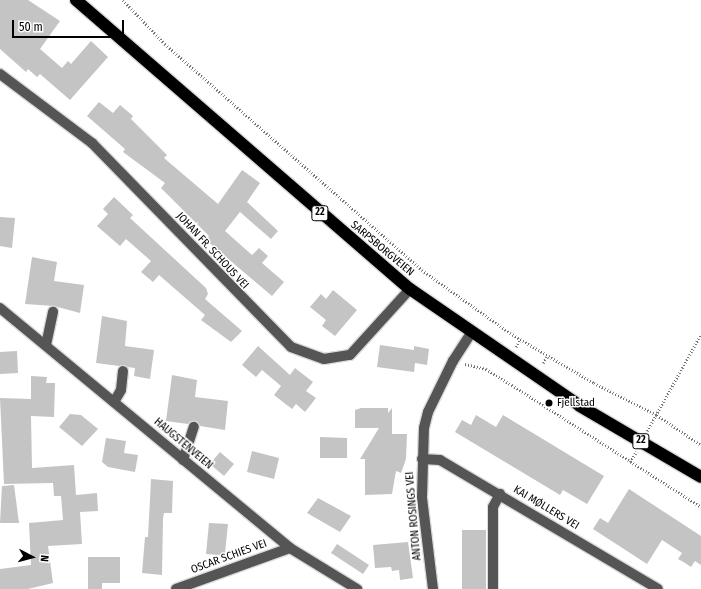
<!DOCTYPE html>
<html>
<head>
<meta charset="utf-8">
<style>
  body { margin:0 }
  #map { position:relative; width:701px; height:589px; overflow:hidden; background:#fff; font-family:"Fira Sans Condensed",sans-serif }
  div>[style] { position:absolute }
  .building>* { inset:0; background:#c4c4c4 }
  .path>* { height:2.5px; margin-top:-1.25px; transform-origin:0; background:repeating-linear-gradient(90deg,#777 0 1px,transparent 0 3px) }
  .roads { filter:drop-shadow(1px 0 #dbdbdb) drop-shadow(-1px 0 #dbdbdb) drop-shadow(0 1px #dbdbdb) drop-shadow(0 -1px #dbdbdb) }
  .minor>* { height:10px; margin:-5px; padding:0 5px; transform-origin:5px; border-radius:5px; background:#555 }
  .highway>* { height:12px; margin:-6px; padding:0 6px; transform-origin:6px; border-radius:6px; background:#000 }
  .dots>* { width:11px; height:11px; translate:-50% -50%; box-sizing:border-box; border:2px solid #fff; border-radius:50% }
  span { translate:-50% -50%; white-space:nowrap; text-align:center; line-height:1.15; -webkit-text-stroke:3px #fff; paint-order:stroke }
  .shield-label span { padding:1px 3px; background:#fff; border:1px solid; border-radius:3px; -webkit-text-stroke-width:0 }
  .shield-label { font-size:10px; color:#000; font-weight:700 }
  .street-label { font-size:11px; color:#000 }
  .poi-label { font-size:11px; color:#000 }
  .left { translate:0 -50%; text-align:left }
  .north { position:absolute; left:12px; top:537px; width:40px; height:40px; -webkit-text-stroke:3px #fff; paint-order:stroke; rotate:96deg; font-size:11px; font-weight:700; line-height:16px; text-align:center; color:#000 }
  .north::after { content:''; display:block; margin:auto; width:14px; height:18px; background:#000; clip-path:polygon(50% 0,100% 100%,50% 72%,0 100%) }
  .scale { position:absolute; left:12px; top:20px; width:112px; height:18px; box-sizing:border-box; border:2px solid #000; border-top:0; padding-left:5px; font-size:12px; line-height:14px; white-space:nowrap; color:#000; -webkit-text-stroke:3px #fff; paint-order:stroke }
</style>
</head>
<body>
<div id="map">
  <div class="building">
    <div style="clip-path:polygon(0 0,28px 0,60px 21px,40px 49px,62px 68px,68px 61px,71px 64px,91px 41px,108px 57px,70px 100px,40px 74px,37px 77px,28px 69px,26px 72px,0 49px)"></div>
    <div style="clip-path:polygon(99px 102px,113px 113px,120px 105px,133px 116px,131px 119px,167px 155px,164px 158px,218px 204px,242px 170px,260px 183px,247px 202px,278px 231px,271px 239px,240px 212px,225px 231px,252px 255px,259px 248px,268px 256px,262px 263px,284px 282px,272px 296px,206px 240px,209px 236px,161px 188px,165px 183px,123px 152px,125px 149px,87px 116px)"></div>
    <div style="clip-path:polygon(114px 197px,133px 215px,130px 218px,206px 288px,208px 294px,205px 299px,242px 331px,231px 342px,201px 320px,205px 315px,159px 275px,153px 282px,141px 272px,151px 261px,126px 239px,120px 246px,97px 226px,108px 214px,103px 209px)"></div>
    <div style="clip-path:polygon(0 217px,15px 218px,12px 248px,0 246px)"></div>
    <div style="clip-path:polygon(32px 257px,57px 262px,54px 281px,84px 285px,80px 313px,54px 306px,25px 304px)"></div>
    <div style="clip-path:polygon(333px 290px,357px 310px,335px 336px,322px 326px,326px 320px,310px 307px,321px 294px,326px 299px)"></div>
    <div style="clip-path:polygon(102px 316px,127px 321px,125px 346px,154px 350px,150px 379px,134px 376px,135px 368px,96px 363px)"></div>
    <div style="clip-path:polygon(380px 345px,414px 350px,414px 346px,429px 349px,427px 365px,415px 363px,414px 372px,377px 367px)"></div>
    <div style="clip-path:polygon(258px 346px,290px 375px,295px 368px,313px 382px,306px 391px,316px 398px,305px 412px,296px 404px,292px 409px,274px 395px,281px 386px,262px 370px,256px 377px,242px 365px)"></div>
    <div style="clip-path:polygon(17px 351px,18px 373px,0 374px,0 352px)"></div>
    <div style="clip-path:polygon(172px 375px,197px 380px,195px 397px,228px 401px,225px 430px,200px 426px,196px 421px,188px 424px,166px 421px)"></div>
    <div style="clip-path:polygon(31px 376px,47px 377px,46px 383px,55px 383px,54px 417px,31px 416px,32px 468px,74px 465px,76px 495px,97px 493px,98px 511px,80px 512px,82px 544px,48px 546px,53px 583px,28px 589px,0 589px,0 569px,31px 565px,29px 523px,63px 520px,61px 496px,54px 496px,53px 483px,4px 484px,0 398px,31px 399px)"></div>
    <div style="clip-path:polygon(361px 408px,388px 408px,388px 413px,392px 408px,392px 434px,407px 434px,406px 459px,401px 473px,396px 471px,392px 494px,365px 495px,365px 459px,360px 459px,379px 428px,355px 428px,355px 410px)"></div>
    <div style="clip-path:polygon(70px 414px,81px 415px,98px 429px,82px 446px,59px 427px)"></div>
    <div style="clip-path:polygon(476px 415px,496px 427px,503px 415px,604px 476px,587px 504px,563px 490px,560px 495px,455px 432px,462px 420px,471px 425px)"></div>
    <div style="clip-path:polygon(320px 437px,347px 438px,347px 458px,320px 458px)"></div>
    <div style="clip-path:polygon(106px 438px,126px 441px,124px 453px,138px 455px,135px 472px,108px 467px,102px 462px)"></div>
    <div style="clip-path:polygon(252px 451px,279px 458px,274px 479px,247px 472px)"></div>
    <div style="clip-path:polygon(220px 452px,234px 464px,224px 476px,210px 464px)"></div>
    <div style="clip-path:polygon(151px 479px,173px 481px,172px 513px,164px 513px,163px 519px,162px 575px,142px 573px,145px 537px,148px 537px)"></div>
    <div style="clip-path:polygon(14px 485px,19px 523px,0 523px,2px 486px)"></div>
    <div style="clip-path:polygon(629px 489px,701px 536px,701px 565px,695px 561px,691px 567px,685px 563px,678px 559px,682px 553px,662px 540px,647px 564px,593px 529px,600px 518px,608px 523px)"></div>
    <div style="clip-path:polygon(318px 498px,351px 516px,340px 532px,307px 513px)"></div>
    <div style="clip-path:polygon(209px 523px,228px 524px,225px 553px,220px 555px,206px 554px)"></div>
    <div style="clip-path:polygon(462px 530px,486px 530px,486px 589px,462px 589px)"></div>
    <div style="clip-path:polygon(408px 542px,413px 578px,400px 580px,399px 570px,392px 571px,391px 567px,375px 568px,373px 545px)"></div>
    <div style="clip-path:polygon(337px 544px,369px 565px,363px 574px,331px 553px)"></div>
    <div style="clip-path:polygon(88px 557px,120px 557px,120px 583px,102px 583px,102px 589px,88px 589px)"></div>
  </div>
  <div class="path">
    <div style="left:123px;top:0;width:61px;rotate:46.3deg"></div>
    <div style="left:165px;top:44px;width:342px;rotate:41.3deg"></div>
    <div style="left:422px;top:270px;width:108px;rotate:35.6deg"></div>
    <div style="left:510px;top:333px;width:98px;rotate:30.8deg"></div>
    <div style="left:594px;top:383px;width:71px;rotate:26.9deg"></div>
    <div style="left:657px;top:415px;width:53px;rotate:34.3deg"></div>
    <div style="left:516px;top:347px;width:9px;rotate:-63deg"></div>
    <div style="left:543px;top:363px;width:9px;rotate:-58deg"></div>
    <div style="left:465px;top:364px;width:22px;rotate:13deg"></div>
    <div style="left:486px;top:369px;width:31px;rotate:32deg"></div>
    <div style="left:512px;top:385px;width:225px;rotate:32.8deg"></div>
    <div style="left:647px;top:431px;width:111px;rotate:-60.9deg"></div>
    <div style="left:630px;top:462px;width:12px;rotate:-59deg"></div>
  </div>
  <div class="roads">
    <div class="minor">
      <div style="left:0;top:74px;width:115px;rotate:36.9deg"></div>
      <div style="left:92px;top:143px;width:285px;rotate:45.7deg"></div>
      <div style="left:291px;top:347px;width:35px;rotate:20deg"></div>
      <div style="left:324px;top:359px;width:26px;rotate:-9deg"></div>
      <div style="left:350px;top:355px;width:89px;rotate:-47.7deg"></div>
      <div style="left:0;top:308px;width:376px;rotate:39.6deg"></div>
      <div style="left:290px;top:548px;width:79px;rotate:31.5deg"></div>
      <div style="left:46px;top:345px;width:34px;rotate:-78deg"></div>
      <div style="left:114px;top:402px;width:14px;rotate:-60deg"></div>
      <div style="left:121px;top:390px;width:19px;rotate:-84deg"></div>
      <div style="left:422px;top:459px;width:18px;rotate:3deg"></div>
      <div style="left:440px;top:460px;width:253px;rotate:30.6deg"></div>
      <div style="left:183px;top:460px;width:35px;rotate:-72deg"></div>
      <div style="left:176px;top:589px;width:121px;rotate:-19.8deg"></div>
      <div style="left:433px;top:589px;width:92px;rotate:-96.9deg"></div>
      <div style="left:422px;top:498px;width:70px;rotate:-88.4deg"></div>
      <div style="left:424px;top:428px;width:16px;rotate:-76deg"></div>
      <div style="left:428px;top:412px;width:57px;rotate:-63.9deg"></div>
      <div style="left:453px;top:361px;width:33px;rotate:-57deg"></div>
      <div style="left:493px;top:589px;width:82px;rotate:-90deg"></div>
      <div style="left:493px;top:507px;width:15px;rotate:-62deg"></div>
    </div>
    <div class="highway">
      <div style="left:76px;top:0;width:442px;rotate:40.9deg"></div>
      <div style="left:410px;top:289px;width:206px;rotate:34.5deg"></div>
      <div style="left:580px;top:406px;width:140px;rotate:30.4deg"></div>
    </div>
  </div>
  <div class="dots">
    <div style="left:549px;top:403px;background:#000"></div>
  </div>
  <div class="shield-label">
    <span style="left:320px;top:213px">22</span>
    <span style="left:641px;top:441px">22</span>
  </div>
  <div class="street-label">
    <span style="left:382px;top:249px;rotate:40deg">SARPSBORGVEIEN</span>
    <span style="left:212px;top:251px;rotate:47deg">JOHAN FR. SCHOUS VEI</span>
    <span style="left:183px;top:444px;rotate:40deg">HAUGSTENVEIEN</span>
    <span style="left:546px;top:508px;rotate:31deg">KAI MØLLERS VEI</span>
    <span style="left:414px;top:516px;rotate:-95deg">ANTON ROSINGS VEI</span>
    <span style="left:229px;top:557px;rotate:-20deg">OSCAR SCHIES VEI</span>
  </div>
  <div class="poi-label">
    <span class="left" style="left:557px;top:403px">Fjellstad</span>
  </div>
  <div class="north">N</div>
  <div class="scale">50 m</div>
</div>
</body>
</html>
